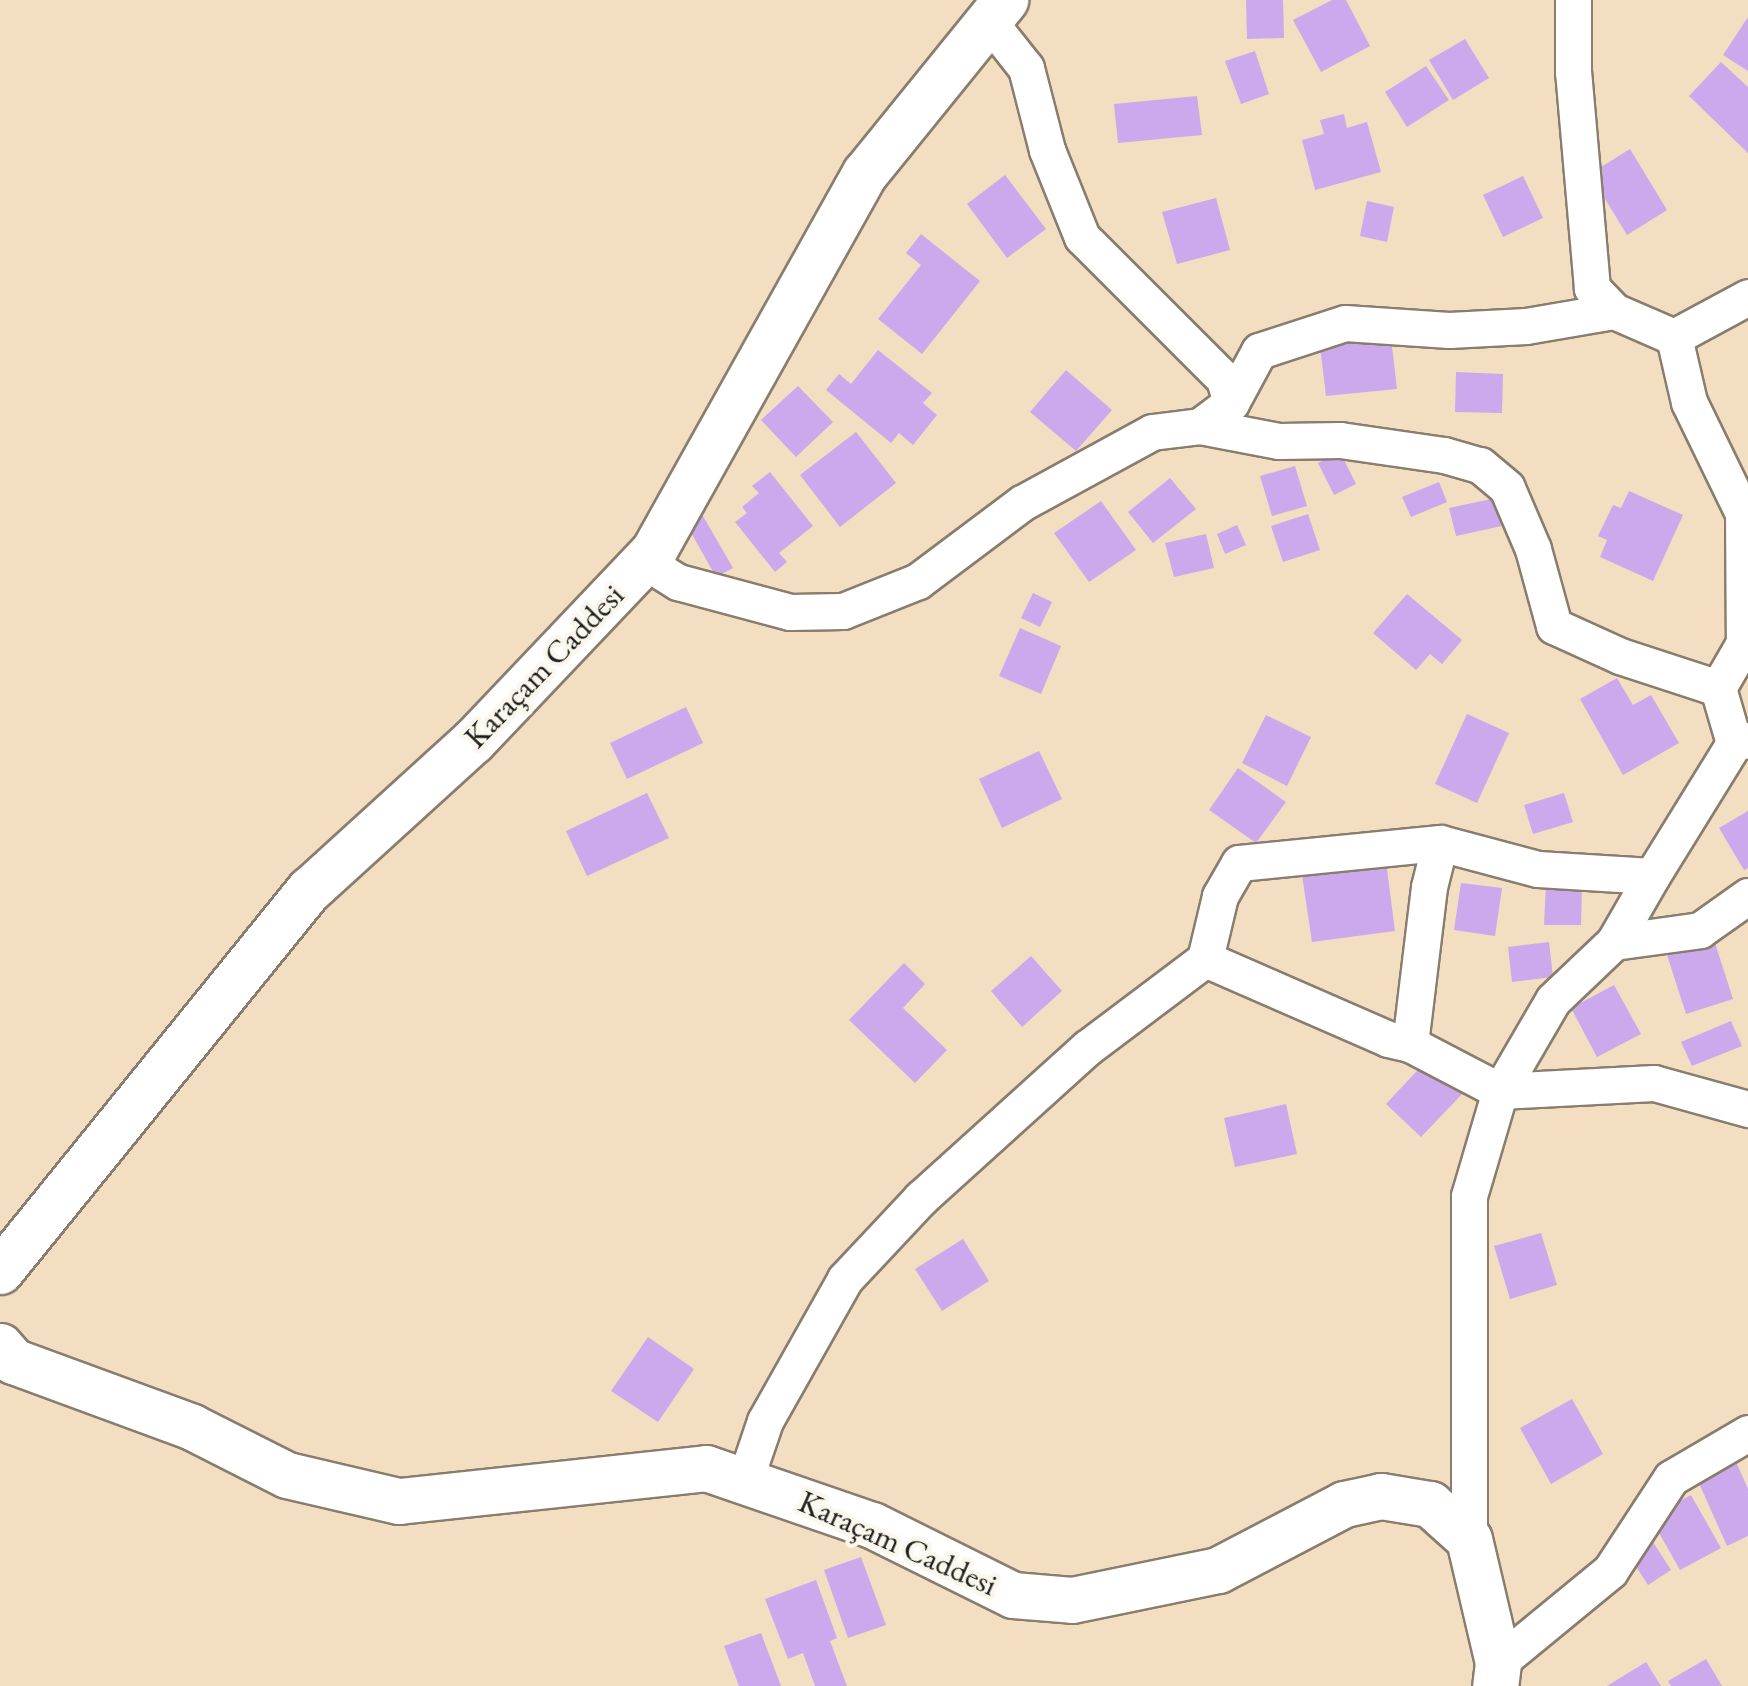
<!DOCTYPE html>
<html>
<head>
<meta charset="utf-8">
<style>
  body { margin:0 }
  #map { position:relative; width:1748px; height:1686px; overflow:hidden; background:#f3dec1; font-family:"EB Garamond",serif }
  div>[style] { position:absolute }
  .building>* { inset:0; background:#cba9ec }
  .roads { filter:drop-shadow(2px 0 #887d6e) drop-shadow(-2px 0 #887d6e) drop-shadow(0 2px #887d6e) drop-shadow(0 -2px #887d6e) }
  .minor>* { height:35px; margin:-17.5px; padding:0 17.5px; transform-origin:17.5px; border-radius:17.5px; background:#fff }
  .tertiary>* { height:45px; margin:-22.5px; padding:0 22.5px; transform-origin:22.5px; border-radius:22.5px; background:#fff }
  span { translate:-50% -50%; white-space:nowrap; text-align:center; line-height:1.15; -webkit-text-stroke:9px #fbf7ec; paint-order:stroke }
  .street-label { font-size:32px; color:#1c1c1c }
</style>
</head>
<body>
<div id="map">
  <div class="building">
    <div style="clip-path:polygon(1246px 0,1283px 0,1284px 38px,1247px 39px)"></div>
    <div style="clip-path:polygon(1332px 0,1346px 0,1370px 46px,1321px 72px,1293px 20px)"></div>
    <div style="clip-path:polygon(1748px 17px,1748px 71px,1723px 55px)"></div>
    <div style="clip-path:polygon(1465px 39px,1489px 78px,1453px 100px,1429px 60px)"></div>
    <div style="clip-path:polygon(1255px 51px,1269px 94px,1241px 104px,1225px 61px)"></div>
    <div style="clip-path:polygon(1721px 62px,1748px 87px,1748px 153px,1689px 96px)"></div>
    <div style="clip-path:polygon(1426px 66px,1449px 100px,1407px 127px,1385px 92px)"></div>
    <div style="clip-path:polygon(1197px 96px,1202px 135px,1118px 143px,1114px 104px)"></div>
    <div style="clip-path:polygon(1344px 114px,1347px 128px,1367px 122px,1381px 172px,1315px 190px,1302px 140px,1324px 134px,1320px 120px)"></div>
    <div style="clip-path:polygon(1630px 149px,1667px 210px,1627px 235px,1590px 174px)"></div>
    <div style="clip-path:polygon(1005px 175px,1046px 229px,1007px 258px,967px 204px)"></div>
    <div style="clip-path:polygon(1523px 176px,1543px 218px,1503px 237px,1483px 195px)"></div>
    <div style="clip-path:polygon(1216px 198px,1230px 250px,1177px 264px,1162px 212px)"></div>
    <div style="clip-path:polygon(1367px 201px,1394px 207px,1387px 242px,1360px 236px)"></div>
    <div style="clip-path:polygon(921px 234px,980px 281px,922px 354px,878px 319px,921px 265px,906px 253px)"></div>
    <div style="clip-path:polygon(1391px 338px,1397px 389px,1326px 396px,1320px 346px)"></div>
    <div style="clip-path:polygon(878px 350px,932px 393px,923px 403px,937px 415px,913px 445px,899px 433px,891px 443px,826px 390px,839px 374px,851px 384px)"></div>
    <div style="clip-path:polygon(1066px 370px,1112px 410px,1076px 451px,1030px 412px)"></div>
    <div style="clip-path:polygon(1456px 372px,1503px 374px,1502px 413px,1455px 412px)"></div>
    <div style="clip-path:polygon(798px 386px,833px 422px,796px 457px,761px 420px)"></div>
    <div style="clip-path:polygon(856px 432px,896px 483px,840px 527px,800px 475px)"></div>
    <div style="clip-path:polygon(1340px 452px,1356px 484px,1334px 495px,1318px 463px)"></div>
    <div style="clip-path:polygon(1295px 466px,1307px 506px,1272px 516px,1260px 476px)"></div>
    <div style="clip-path:polygon(770px 472px,813px 526px,779px 553px,787px 562px,775px 572px,735px 522px,747px 513px,742px 507px,759px 493px,752px 486px)"></div>
    <div style="clip-path:polygon(1170px 478px,1196px 509px,1153px 543px,1128px 512px)"></div>
    <div style="clip-path:polygon(1439px 482px,1447px 502px,1411px 517px,1402px 497px)"></div>
    <div style="clip-path:polygon(1629px 491px,1683px 515px,1653px 581px,1600px 557px,1607px 540px,1598px 536px,1613px 505px,1621px 508px)"></div>
    <div style="clip-path:polygon(1496px 498px,1502px 526px,1456px 536px,1449px 508px)"></div>
    <div style="clip-path:polygon(1101px 501px,1136px 550px,1089px 582px,1054px 533px)"></div>
    <div style="clip-path:polygon(696px 504px,733px 568px,716px 577px,680px 513px)"></div>
    <div style="clip-path:polygon(1308px 514px,1320px 550px,1283px 562px,1271px 526px)"></div>
    <div style="clip-path:polygon(1237px 525px,1246px 545px,1225px 554px,1217px 534px)"></div>
    <div style="clip-path:polygon(1206px 534px,1214px 568px,1174px 577px,1165px 543px)"></div>
    <div style="clip-path:polygon(1033px 593px,1052px 602px,1040px 627px,1021px 618px)"></div>
    <div style="clip-path:polygon(1407px 594px,1462px 640px,1442px 664px,1430px 654px,1416px 670px,1373px 633px)"></div>
    <div style="clip-path:polygon(1020px 628px,1061px 646px,1041px 694px,999px 676px)"></div>
    <div style="clip-path:polygon(1617px 678px,1633px 705px,1651px 695px,1679px 743px,1623px 775px,1580px 699px)"></div>
    <div style="clip-path:polygon(686px 707px,703px 743px,627px 779px,610px 743px)"></div>
    <div style="clip-path:polygon(1467px 714px,1509px 733px,1477px 803px,1435px 784px)"></div>
    <div style="clip-path:polygon(1266px 715px,1311px 737px,1287px 786px,1242px 763px)"></div>
    <div style="clip-path:polygon(1039px 751px,1062px 799px,1002px 828px,979px 779px)"></div>
    <div style="clip-path:polygon(1238px 768px,1286px 802px,1256px 843px,1209px 810px)"></div>
    <div style="clip-path:polygon(647px 793px,669px 838px,587px 876px,566px 831px)"></div>
    <div style="clip-path:polygon(1564px 793px,1573px 822px,1533px 834px,1524px 805px)"></div>
    <div style="clip-path:polygon(1748px 811px,1748px 868px,1744px 870px,1719px 828px)"></div>
    <div style="clip-path:polygon(1386px 862px,1395px 931px,1312px 942px,1302px 875px)"></div>
    <div style="clip-path:polygon(1461px 883px,1502px 888px,1495px 936px,1454px 930px)"></div>
    <div style="clip-path:polygon(1546px 883px,1582px 884px,1581px 925px,1544px 925px)"></div>
    <div style="clip-path:polygon(1714px 940px,1733px 999px,1686px 1014px,1667px 955px)"></div>
    <div style="clip-path:polygon(1549px 942px,1553px 977px,1512px 982px,1508px 947px)"></div>
    <div style="clip-path:polygon(1031px 956px,1062px 991px,1022px 1027px,991px 991px)"></div>
    <div style="clip-path:polygon(904px 963px,925px 984px,903px 1008px,947px 1050px,915px 1083px,849px 1020px)"></div>
    <div style="clip-path:polygon(1614px 985px,1641px 1034px,1597px 1057px,1571px 1008px)"></div>
    <div style="clip-path:polygon(1731px 1021px,1742px 1046px,1692px 1066px,1681px 1042px)"></div>
    <div style="clip-path:polygon(1428px 1059px,1464px 1092px,1421px 1137px,1386px 1104px)"></div>
    <div style="clip-path:polygon(1286px 1104px,1297px 1154px,1235px 1167px,1224px 1118px)"></div>
    <div style="clip-path:polygon(1541px 1233px,1557px 1285px,1510px 1299px,1494px 1246px)"></div>
    <div style="clip-path:polygon(963px 1239px,989px 1281px,942px 1311px,915px 1269px)"></div>
    <div style="clip-path:polygon(648px 1337px,694px 1369px,658px 1422px,611px 1391px)"></div>
    <div style="clip-path:polygon(1572px 1399px,1603px 1454px,1551px 1484px,1520px 1428px)"></div>
    <div style="clip-path:polygon(1737px 1464px,1748px 1489px,1748px 1536px,1727px 1546px,1698px 1481px)"></div>
    <div style="clip-path:polygon(1691px 1495px,1721px 1548px,1680px 1570px,1650px 1517px)"></div>
    <div style="clip-path:polygon(1653px 1542px,1671px 1570px,1648px 1585px,1630px 1557px)"></div>
    <div style="clip-path:polygon(861px 1557px,886px 1625px,848px 1638px,824px 1570px)"></div>
    <div style="clip-path:polygon(816px 1580px,837px 1638px,830px 1641px,847px 1686px,815px 1686px,803px 1653px,788px 1659px,765px 1599px)"></div>
    <div style="clip-path:polygon(761px 1633px,781px 1686px,739px 1686px,724px 1646px)"></div>
    <div style="clip-path:polygon(1706px 1659px,1722px 1686px,1671px 1686px,1668px 1681px)"></div>
    <div style="clip-path:polygon(1646px 1662px,1661px 1686px,1607px 1686px)"></div>
  </div>
  <div class="roads">
    <div class="minor">
      <div style="left:988px;top:20px;width:61px;rotate:51.6deg"></div>
      <div style="left:1026px;top:68px;width:85px;rotate:75.6deg"></div>
      <div style="left:1047px;top:150px;width:94px;rotate:68.1deg"></div>
      <div style="left:1082px;top:237px;width:201px;rotate:45deg"></div>
      <div style="left:1224px;top:379px;width:25px;rotate:74deg"></div>
      <div style="left:1614px;top:311px;width:65px;rotate:23.4deg"></div>
      <div style="left:1674px;top:337px;width:67px;rotate:77deg"></div>
      <div style="left:1689px;top:402px;width:123px;rotate:64.1deg"></div>
      <div style="left:1743px;top:513px;width:130px;rotate:89.6deg"></div>
      <div style="left:1744px;top:643px;width:52px;rotate:120deg"></div>
      <div style="left:1674px;top:337px;width:84px;rotate:-28.4deg"></div>
      <div style="left:1200px;top:426px;width:80px;rotate:10.8deg"></div>
      <div style="left:1279px;top:441px;width:61px;rotate:-0.9deg"></div>
      <div style="left:1340px;top:440px;width:105px;rotate:8.2deg"></div>
      <div style="left:1444px;top:455px;width:37px;rotate:16deg"></div>
      <div style="left:1480px;top:465px;width:35px;rotate:40deg"></div>
      <div style="left:1507px;top:488px;width:66px;rotate:66.9deg"></div>
      <div style="left:1533px;top:549px;width:80px;rotate:74.7deg"></div>
      <div style="left:1554px;top:626px;width:72px;rotate:24.4deg"></div>
      <div style="left:1620px;top:656px;width:103px;rotate:18.1deg"></div>
      <div style="left:1718px;top:688px;width:57px;rotate:73.8deg"></div>
      <div style="left:1734px;top:743px;width:14px;rotate:-12deg"></div>
      <div style="left:644px;top:561px;width:40px;rotate:32deg"></div>
      <div style="left:678px;top:582px;width:116px;rotate:15deg"></div>
      <div style="left:790px;top:612px;width:53px;rotate:-1.1deg"></div>
      <div style="left:843px;top:611px;width:81px;rotate:-21.8deg"></div>
      <div style="left:918px;top:581px;width:130px;rotate:-36.9deg"></div>
      <div style="left:1022px;top:503px;width:148px;rotate:-28.6deg"></div>
      <div style="left:1152px;top:432px;width:48px;rotate:-7.1deg"></div>
      <div style="left:1200px;top:426px;width:39px;rotate:-37deg"></div>
      <div style="left:1231px;top:403px;width:59px;rotate:-61.7deg"></div>
      <div style="left:1259px;top:351px;width:90px;rotate:-18deg"></div>
      <div style="left:1345px;top:323px;width:104px;rotate:3.9deg"></div>
      <div style="left:1449px;top:330px;width:77px;rotate:-3deg"></div>
      <div style="left:1526px;top:326px;width:89px;rotate:-9.7deg"></div>
      <div style="left:1614px;top:311px;width:32px;rotate:-134deg"></div>
      <div style="left:1592px;top:288px;width:217px;rotate:-95deg"></div>
      <div style="left:1573px;top:72px;width:72px;rotate:-90deg"></div>
      <div style="left:1614px;top:942px;width:87px;rotate:-7.9deg"></div>
      <div style="left:1700px;top:930px;width:59px;rotate:-35.3deg"></div>
      <div style="left:1205px;top:959px;width:200px;rotate:23.6deg"></div>
      <div style="left:1388px;top:1039px;width:23px;rotate:13deg"></div>
      <div style="left:1410px;top:1044px;width:102px;rotate:27.6deg"></div>
      <div style="left:1500px;top:1091px;width:154px;rotate:-3deg"></div>
      <div style="left:1654px;top:1083px;width:98px;rotate:15.5deg"></div>
      <div style="left:1410px;top:1044px;width:158px;rotate:-83.1deg"></div>
      <div style="left:1429px;top:887px;width:45px;rotate:-76deg"></div>
      <div style="left:1440px;top:843px;width:101px;rotate:14.9deg"></div>
      <div style="left:1538px;top:869px;width:114px;rotate:3.5deg"></div>
      <div style="left:1652px;top:876px;width:156px;rotate:-58.3deg"></div>
      <div style="left:745px;top:1480px;width:62px;rotate:-71.3deg"></div>
      <div style="left:765px;top:1421px;width:163px;rotate:-60.6deg"></div>
      <div style="left:845px;top:1279px;width:111px;rotate:-46.8deg"></div>
      <div style="left:921px;top:1198px;width:224px;rotate:-42.1deg"></div>
      <div style="left:1087px;top:1048px;width:148px;rotate:-37deg"></div>
      <div style="left:1205px;top:959px;width:65px;rotate:-76.6deg"></div>
      <div style="left:1220px;top:896px;width:38px;rotate:-60deg"></div>
      <div style="left:1239px;top:863px;width:202px;rotate:-5.7deg"></div>
      <div style="left:1469px;top:1539px;width:343px;rotate:-90deg"></div>
      <div style="left:1469px;top:1196px;width:109px;rotate:-73.6deg"></div>
      <div style="left:1500px;top:1091px;width:105px;rotate:-59.8deg"></div>
      <div style="left:1553px;top:1000px;width:84px;rotate:-43.6deg"></div>
      <div style="left:1614px;top:942px;width:76px;rotate:-60.1deg"></div>
      <div style="left:1498px;top:1663px;width:145px;rotate:-39.4deg"></div>
      <div style="left:1610px;top:1571px;width:111px;rotate:-56.7deg"></div>
      <div style="left:1671px;top:1478px;width:89px;rotate:-30.3deg"></div>
    </div>
    <div class="tertiary">
      <div style="left:0;top:1271px;width:491px;rotate:-51deg"></div>
      <div style="left:309px;top:890px;width:222px;rotate:-42.3deg"></div>
      <div style="left:473px;top:741px;width:263px;rotate:-46.5deg"></div>
      <div style="left:654px;top:550px;width:432px;rotate:-60.8deg"></div>
      <div style="left:865px;top:173px;width:223px;rotate:-51deg"></div>
      <div style="left:0;top:1346px;width:20px;rotate:49deg"></div>
      <div style="left:13px;top:1361px;width:191px;rotate:20.2deg"></div>
      <div style="left:192px;top:1427px;width:106px;rotate:26.8deg"></div>
      <div style="left:287px;top:1475px;width:115px;rotate:13.1deg"></div>
      <div style="left:399px;top:1501px;width:309px;rotate:-6.1deg"></div>
      <div style="left:706px;top:1468px;width:176px;rotate:19deg"></div>
      <div style="left:872px;top:1525px;width:157px;rotate:26.4deg"></div>
      <div style="left:1013px;top:1595px;width:59px;rotate:4.8deg"></div>
      <div style="left:1072px;top:1600px;width:149px;rotate:-11.6deg"></div>
      <div style="left:1218px;top:1570px;width:142px;rotate:-27.6deg"></div>
      <div style="left:1344px;top:1504px;width:38px;rotate:-12deg"></div>
      <div style="left:1381px;top:1496px;width:50px;rotate:9.3deg"></div>
      <div style="left:1430px;top:1504px;width:52px;rotate:41.9deg"></div>
      <div style="left:1469px;top:1539px;width:127px;rotate:76.8deg"></div>
      <div style="left:1498px;top:1663px;width:23px;rotate:97deg"></div>
    </div>
  </div>
  <div class="street-label">
    <span style="left:544px;top:666px;rotate:-46deg">Karaçam Caddesi</span>
    <span style="left:898px;top:1543px;rotate:24deg">Karaçam Caddesi</span>
  </div>
</div>
</body>
</html>
